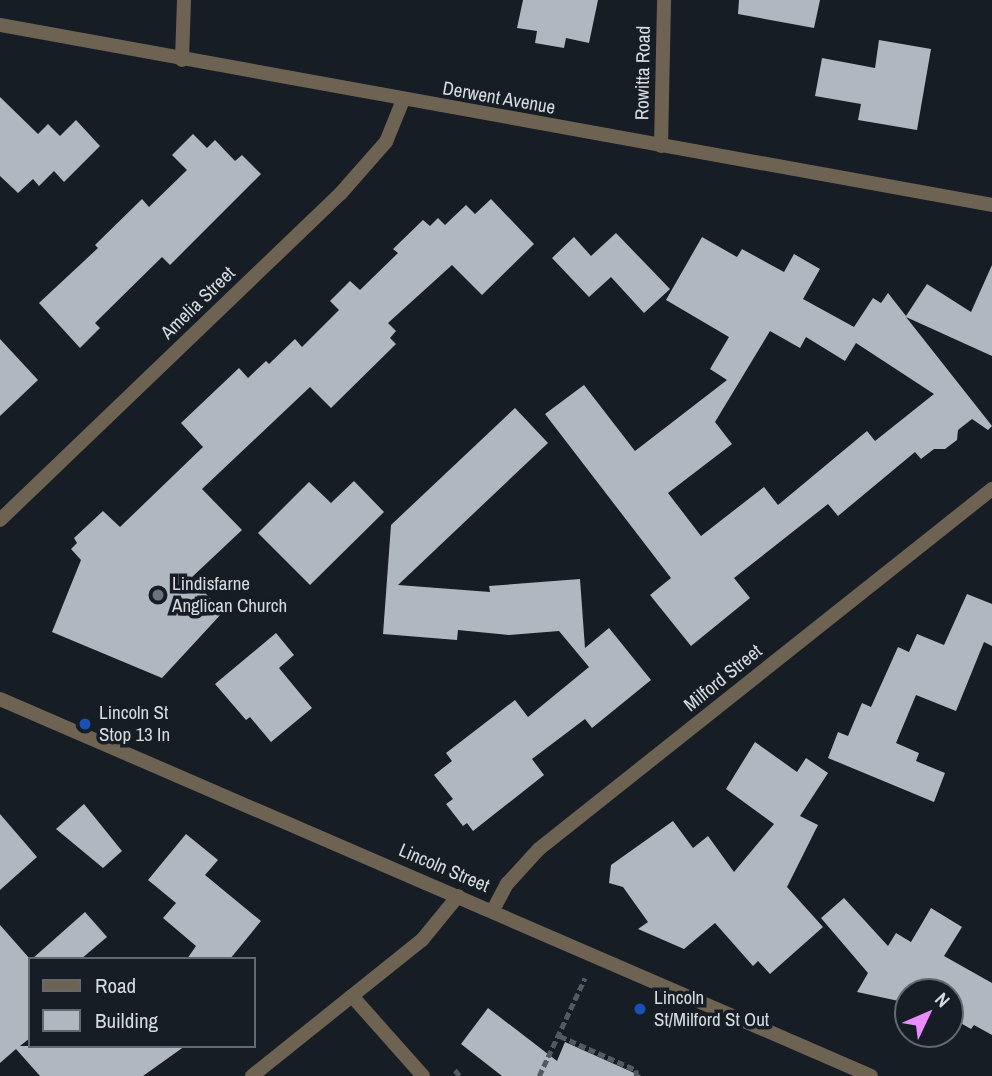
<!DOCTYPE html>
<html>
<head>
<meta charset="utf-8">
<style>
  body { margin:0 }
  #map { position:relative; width:992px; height:1076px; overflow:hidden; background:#161d24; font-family:"Archivo Narrow",sans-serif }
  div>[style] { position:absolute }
  .building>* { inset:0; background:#afb8c1 }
  .path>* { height:4.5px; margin-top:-2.25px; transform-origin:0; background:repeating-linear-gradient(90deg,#545a60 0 7px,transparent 0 10.5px) }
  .lane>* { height:14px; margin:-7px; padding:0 7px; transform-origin:7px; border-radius:7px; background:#6e6252 }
  .street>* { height:14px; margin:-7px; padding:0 7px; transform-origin:7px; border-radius:7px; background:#6e6252 }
  .dots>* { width:19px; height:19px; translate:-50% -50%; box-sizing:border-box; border:4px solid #161d24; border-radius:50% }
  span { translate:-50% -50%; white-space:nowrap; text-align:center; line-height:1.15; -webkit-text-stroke:7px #161d24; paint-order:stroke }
  .street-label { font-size:19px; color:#d6dbdf }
  .poi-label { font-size:19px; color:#d6dbdf }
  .left { translate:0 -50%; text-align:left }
  .legend { position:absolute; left:28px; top:957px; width:228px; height:91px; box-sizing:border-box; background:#161d24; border:2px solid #63696f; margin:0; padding:9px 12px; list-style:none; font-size:21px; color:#d6dbdf }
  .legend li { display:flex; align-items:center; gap:14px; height:35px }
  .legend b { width:35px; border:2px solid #63696f }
  .north { position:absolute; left:894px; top:978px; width:70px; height:70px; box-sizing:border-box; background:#161d24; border:2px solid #63696f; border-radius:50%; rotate:46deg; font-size:19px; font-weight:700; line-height:28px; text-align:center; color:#d6dbdf }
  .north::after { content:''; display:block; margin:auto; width:24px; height:32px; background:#e98dfe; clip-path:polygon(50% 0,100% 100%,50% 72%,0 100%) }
</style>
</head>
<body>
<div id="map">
  <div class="building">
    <div style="clip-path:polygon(523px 0,598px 0,589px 43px,566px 38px,564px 48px,535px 43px,537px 31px,517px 28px)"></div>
    <div style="clip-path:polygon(739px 0,820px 0,814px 28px,738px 14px)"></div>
    <div style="clip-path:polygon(879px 40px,931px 49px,917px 130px,858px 120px,861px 104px,815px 96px,822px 58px,875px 68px)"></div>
    <div style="clip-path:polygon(0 97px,38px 134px,48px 124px,60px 136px,76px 120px,100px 146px,64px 182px,54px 171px,39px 186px,33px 179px,18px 193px,0 176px)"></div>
    <div style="clip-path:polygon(193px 134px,207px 148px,215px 140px,235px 161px,242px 155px,261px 174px,170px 265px,162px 257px,95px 323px,100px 328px,80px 348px,39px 303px,98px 248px,95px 245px,142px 199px,149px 207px,187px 170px,172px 155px)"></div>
    <div style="clip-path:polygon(491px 199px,534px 244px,482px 295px,452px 265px,388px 323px,396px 331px,390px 338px,396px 344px,331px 408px,310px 387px,202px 489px,242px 530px,191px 578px,223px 612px,162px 678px,52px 632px,81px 560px,71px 549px,77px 543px,74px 538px,103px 511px,120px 527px,203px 447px,181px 423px,239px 368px,248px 378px,266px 361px,269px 364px,295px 339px,302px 347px,339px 310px,330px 301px,350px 281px,360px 290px,398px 253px,393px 249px,423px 220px,430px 226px,438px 218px,445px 225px,466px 205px,475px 214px)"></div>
    <div style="clip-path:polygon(616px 233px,670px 289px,644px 313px,611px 277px,589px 297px,552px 258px,574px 237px,591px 256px)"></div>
    <div style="clip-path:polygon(evenodd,702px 237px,737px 257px,742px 249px,784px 272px,794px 254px,820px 269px,803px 299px,854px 327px,873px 298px,881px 303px,888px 293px,906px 316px,927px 284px,971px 312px,992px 265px,992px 356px,906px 317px,992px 426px,988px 430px,972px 419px,958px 430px,957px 440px,945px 449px,934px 449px,921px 459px,915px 452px,838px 516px,828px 504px,734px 578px,750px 598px,691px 646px,650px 595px,671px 578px,545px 414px,584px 385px,635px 451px,727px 380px,710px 369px,729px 337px,666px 300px,702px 237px,770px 331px,800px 348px,806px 337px,845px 361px,856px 343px,934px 394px,875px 441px,867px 431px,778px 505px,764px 487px,701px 536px,668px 493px,732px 444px,715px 422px,770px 331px)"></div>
    <div style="clip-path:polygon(0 339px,38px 380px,0 416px)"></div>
    <div style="clip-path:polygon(515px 408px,548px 443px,398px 585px,490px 592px,489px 586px,580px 579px,585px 648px,609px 628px,651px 680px,592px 728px,585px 719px,532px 759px,544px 775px,473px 831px,467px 823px,463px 826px,446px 804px,453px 799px,434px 775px,452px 761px,446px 753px,515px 700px,528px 717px,589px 667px,559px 631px,509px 635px,458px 630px,457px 640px,383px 634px,391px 525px)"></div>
    <div style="clip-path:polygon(354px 481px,384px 512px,310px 585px,258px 533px,309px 482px,331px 503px)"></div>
    <div style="clip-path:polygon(967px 594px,992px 604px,992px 646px,984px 642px,956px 711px,916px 695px,896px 743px,919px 753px,916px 761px,945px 773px,934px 802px,828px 758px,838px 732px,848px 736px,862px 703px,871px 707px,898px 647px,909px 652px,917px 634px,944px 645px)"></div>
    <div style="clip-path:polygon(276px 633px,294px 655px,279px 668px,312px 708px,271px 742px,250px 717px,246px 720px,215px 684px)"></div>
    <div style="clip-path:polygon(755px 742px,797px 772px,806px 758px,828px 773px,800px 816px,818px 825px,787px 887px,823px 927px,770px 974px,758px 961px,753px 966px,715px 923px,684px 949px,638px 929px,648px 922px,623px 887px,609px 883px,611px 865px,673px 821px,693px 848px,708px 836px,734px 872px,774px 824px,726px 789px)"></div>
    <div style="clip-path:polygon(84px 804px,122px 851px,103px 868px,56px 829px)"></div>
    <div style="clip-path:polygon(0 814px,37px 857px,0 890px)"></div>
    <div style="clip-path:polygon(186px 834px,218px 860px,205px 875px,261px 921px,230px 959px,187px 959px,196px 946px,163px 918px,176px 903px,148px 880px)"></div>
    <div style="clip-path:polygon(844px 898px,888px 946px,896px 933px,911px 942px,931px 908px,962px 927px,944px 956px,992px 983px,992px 1035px,974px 1025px,971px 1029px,950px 1017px,950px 992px,908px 992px,908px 1003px,857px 992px,868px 973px,821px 918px)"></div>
    <div style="clip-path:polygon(85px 912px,107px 937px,81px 959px,32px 959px)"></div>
    <div style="clip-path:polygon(0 925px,30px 959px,30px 1038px,20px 1046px,185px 1046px,143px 1076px,40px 1076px,16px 1049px,0 1063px)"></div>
    <div style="clip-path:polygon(488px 1008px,557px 1061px,565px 1042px,641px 1076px,502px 1076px,461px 1044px)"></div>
  </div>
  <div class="path">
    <div style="left:560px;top:1036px;width:83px;rotate:24.1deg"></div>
    <div style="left:636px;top:1070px;width:6px;rotate:81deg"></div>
    <div style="left:455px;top:1070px;width:8px;rotate:50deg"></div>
    <div style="left:539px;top:1076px;width:108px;rotate:-64.9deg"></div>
  </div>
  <div class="lane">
    <div style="left:352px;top:996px;width:107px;rotate:48.4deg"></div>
  </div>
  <div class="street">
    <div style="left:0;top:25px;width:1008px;rotate:10.28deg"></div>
    <div style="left:182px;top:60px;width:60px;rotate:-88.1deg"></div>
    <div style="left:661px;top:146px;width:146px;rotate:-88.8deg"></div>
    <div style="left:0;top:520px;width:472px;rotate:-43.8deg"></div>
    <div style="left:341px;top:193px;width:68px;rotate:-48.6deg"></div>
    <div style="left:386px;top:142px;width:45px;rotate:-68deg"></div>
    <div style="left:0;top:699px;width:949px;rotate:23.4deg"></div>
    <div style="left:493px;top:910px;width:30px;rotate:-62deg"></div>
    <div style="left:507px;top:884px;width:47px;rotate:-47.6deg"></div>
    <div style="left:539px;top:849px;width:579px;rotate:-38.47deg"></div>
    <div style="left:252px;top:1076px;width:218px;rotate:-38.7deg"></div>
    <div style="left:422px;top:940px;width:57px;rotate:-50.7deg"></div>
  </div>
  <div class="dots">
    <div style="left:158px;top:595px;background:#6b7280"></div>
    <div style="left:85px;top:724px;background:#1a4fb4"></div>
    <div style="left:640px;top:1009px;background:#1a4fb4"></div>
  </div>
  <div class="street-label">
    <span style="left:643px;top:73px;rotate:-89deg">Rowitta Road</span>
    <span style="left:499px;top:98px;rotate:10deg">Derwent Avenue</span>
    <span style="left:198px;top:303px;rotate:-44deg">Amelia Street</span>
    <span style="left:723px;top:678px;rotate:-39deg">Milford Street</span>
    <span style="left:444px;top:868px;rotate:23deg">Lincoln Street</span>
  </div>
  <div class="poi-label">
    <span class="left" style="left:172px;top:595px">Lindisfarne<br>Anglican Church</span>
    <span class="left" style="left:99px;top:724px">Lincoln St<br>Stop 13 In</span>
    <span class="left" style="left:654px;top:1009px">Lincoln<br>St/Milford St Out</span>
  </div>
  <ul class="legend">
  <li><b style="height:9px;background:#6e6252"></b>Road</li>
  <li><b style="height:19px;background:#afb8c1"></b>Building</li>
  </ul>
  <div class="north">N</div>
</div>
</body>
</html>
